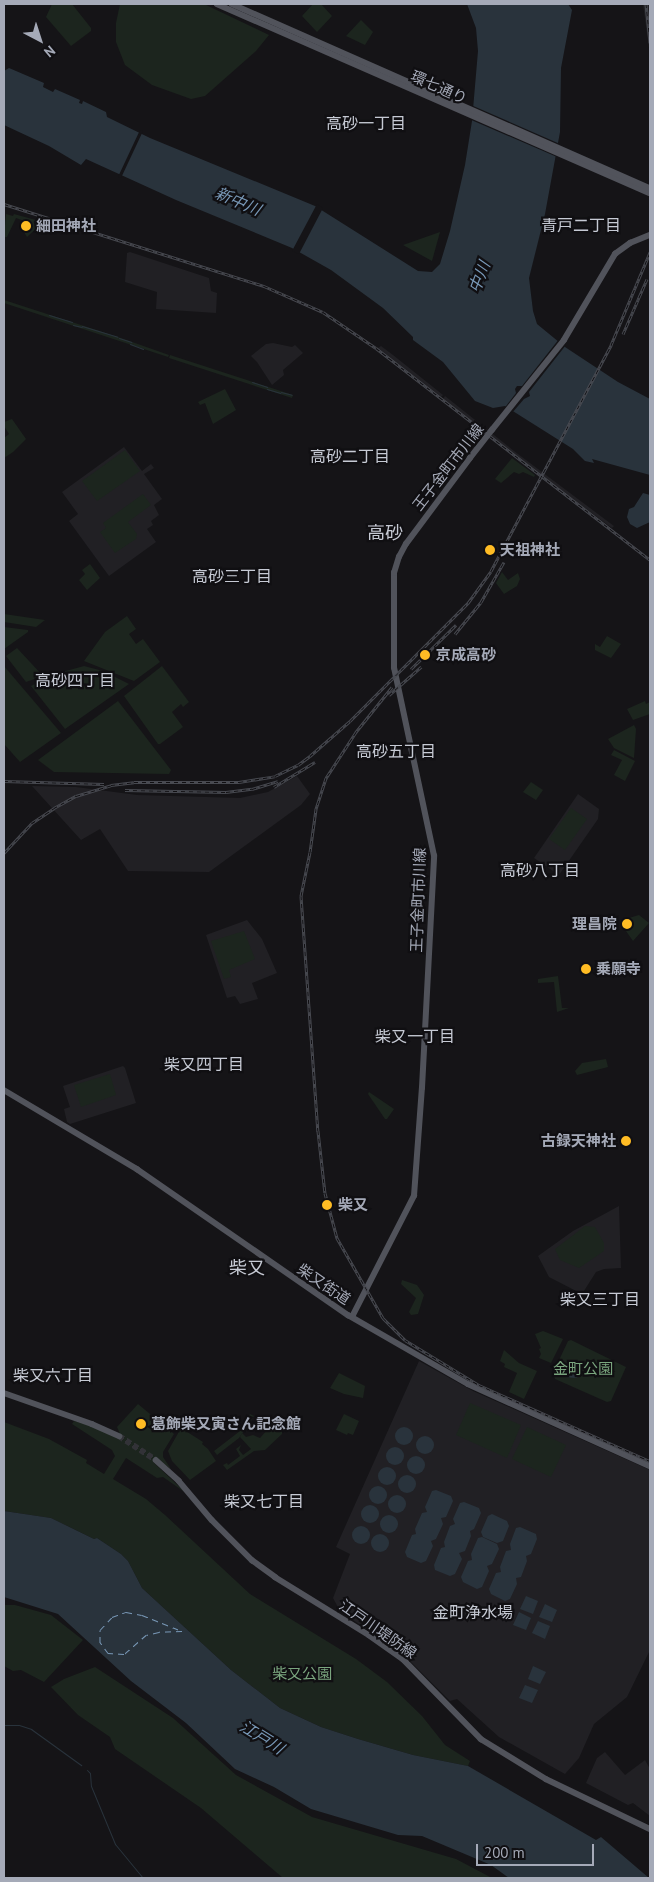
<!DOCTYPE html>
<html>
<head>
<meta charset="utf-8">
<style>
  body { margin:0 }
  #map { position:relative; width:654px; height:1882px; overflow:hidden; background:#151417; font-family:"PT Sans","Noto Sans JP",sans-serif }
  div>[style] { position:absolute }
  .built>* { inset:0; background:#212024 }
  .green>* { inset:0; background:#1c251e }
  .water>* { inset:0; background:#29333c }
  .round { border-radius:50% }
  .pier>* { inset:0; background:#151417 }
  .stream>* { height:1px; margin:-0.5px; padding:0 0.5px; transform-origin:0.5px; border-radius:0.5px; background:#29333c }
  .ferry>* { height:1px; margin-top:-0.5px; transform-origin:0; background:repeating-linear-gradient(90deg,#7898b7 0 6px,transparent 0 11px) }
  .major-tunnel>* { height:5.5px; margin-top:-2.75px; transform-origin:0; background:repeating-linear-gradient(90deg,#323237 0 5.5px,transparent 0 8.5px) }
  .major>* { height:5.5px; margin:-2.75px; padding:0 2.75px; transform-origin:2.75px; border-radius:2.75px; background:#51535b }
  .rail>* { height:3px; margin-top:-1.5px; transform-origin:0; background:repeating-linear-gradient(90deg,#100f12 0 4px,#484a51 0 8px); box-sizing:border-box; border-block:1px solid #484a51 }
  .major-bridge>* { height:5.5px; margin:-2.75px; padding:0 2.75px; transform-origin:2.75px; border-radius:2.75px; background:#51535b }
  .dots>* { width:14px; height:14px; translate:-50% -50%; box-sizing:border-box; border:2px solid #100f12; border-radius:50% }
  span { translate:-50% -50%; white-space:nowrap; text-align:center; line-height:1.15; -webkit-text-stroke:4.5px #100f12; paint-order:stroke }
  .street-label { font-size:15px; color:#a5aab8 }
  .poi-label { font-size:15px; color:#a5aab8; font-weight:700 }
  .left { translate:0 -50%; text-align:left }
  .right { translate:-100% -50%; text-align:right }
  .park-label { font-size:15px; color:#7aa57e }
  .neighbourhood-label { font-size:16px; color:#c6cad4 }
  .water-label { font-size:16px; color:#7898b7; font-style:italic }
  .quarter-label { font-size:18px; color:#c6cad4 }
  .frame { position:absolute; inset:0; border:5px solid #a5aab8; pointer-events:none }
  .north { position:absolute; left:15px; top:15px; width:50px; height:50px; -webkit-text-stroke:4px #100f12; paint-order:stroke; rotate:140deg; font-size:14px; font-weight:700; line-height:20px; text-align:center; color:#a5aab8 }
  .north::after { content:''; display:block; margin:auto; width:18px; height:22px; background:#a5aab8; clip-path:polygon(50% 0,100% 100%,50% 72%,0 100%) }
  .scale { position:absolute; left:476px; top:1844px; width:118px; height:22px; box-sizing:border-box; border:2px solid #a5aab8; border-top:0; padding-left:6px; font-size:15px; line-height:18px; white-space:nowrap; color:#a5aab8; -webkit-text-stroke:4px #100f12; paint-order:stroke }
</style>
</head>
<body>
<div id="map">
  <div class="built">
    <div style="clip-path:polygon(643px 4px,650px 4px,650px 55px)"></div>
    <div style="clip-path:polygon(130px 252px,209px 278px,211px 291px,217px 293px,216px 313px,156px 309px,157px 292px,125px 282px,127px 253px)"></div>
    <div style="clip-path:polygon(273px 343px,292px 347px,295px 345px,303px 353px,283px 370px,284px 375px,272px 385px,257px 362px,251px 356px,266px 344px)"></div>
    <div style="clip-path:polygon(381px 346px,393px 355px,443px 395px,441px 397px,378px 348px)"></div>
    <div style="clip-path:polygon(445px 396px,514px 451px,614px 526px,612px 528px,551px 483px,443px 399px)"></div>
    <div style="clip-path:polygon(124px 447px,142px 471px,151px 464px,154px 468px,144px 474px,162px 499px,154px 505px,159px 515px,151px 521px,153px 525px,147px 529px,156px 542px,109px 576px,69px 521px,78px 514px,62px 492px)"></div>
    <div style="clip-path:polygon(297px 776px,310px 794px,301px 805px,209px 872px,128px 871px,100px 829px,81px 840px,32px 786px,76px 787px,137px 795px,240px 798px,268px 792px)"></div>
    <div style="clip-path:polygon(578px 794px,599px 809px,598px 819px,559px 875px,534px 858px)"></div>
    <div style="clip-path:polygon(247px 920px,262px 939px,277px 973px,252px 983px,258px 999px,240px 1004px,235px 996px,227px 998px,206px 935px)"></div>
    <div style="clip-path:polygon(123px 1066px,125px 1068px,136px 1103px,70px 1124px,67px 1122px,64px 1109px,70px 1107px,63px 1086px)"></div>
    <div style="clip-path:polygon(619px 1206px,621px 1268px,604px 1269px,596px 1272px,582px 1294px,549px 1277px,538px 1256px,573px 1231px)"></div>
    <div style="clip-path:polygon(419px 1361px,473px 1391px,650px 1470px,650px 1650px,627px 1697px,594px 1724px,579px 1758px,565px 1774px,499px 1737px,457px 1699px,450px 1701px,404px 1655px,340px 1611px,333px 1598px,350px 1554px,336px 1547px)"></div>
    <div style="clip-path:polygon(605px 1752px,625px 1775px,645px 1760px,650px 1769px,650px 1816px,633px 1803px,628px 1805px,586px 1783px,597px 1758px)"></div>
  </div>
  <div class="green">
    <div style="clip-path:polygon(52px 4px,72px 4px,91px 28px,91px 31px,71px 46px,46px 17px)"></div>
    <div style="clip-path:polygon(120px 4px,204px 4px,269px 35px,256px 51px,205px 96px,191px 99px,152px 85px,125px 65px,116px 42px,116px 23px)"></div>
    <div style="clip-path:polygon(313px 4px,321px 4px,332px 16px,317px 32px,302px 16px)"></div>
    <div style="clip-path:polygon(361px 20px,373px 32px,365px 45px,346px 36px)"></div>
    <div style="clip-path:polygon(6px 214px,13px 216px,14px 214px,43px 222px,27px 237px,24px 232px,30px 223px,16px 218px,7px 237px,4px 237px)"></div>
    <div style="clip-path:polygon(440px 232px,432px 261px,403px 245px)"></div>
    <div style="clip-path:polygon(4px 300px,118px 337px,169px 355px,168px 357px,4px 303px)"></div>
    <div style="clip-path:polygon(170px 355px,250px 381px,293px 395px,292px 398px,169px 358px)"></div>
    <div style="clip-path:polygon(225px 389px,236px 410px,213px 424px,205px 403px,200px 405px,198px 402px)"></div>
    <div style="clip-path:polygon(12px 419px,26px 439px,13px 452px,4px 458px,4px 438px,9px 434px,4px 426px,4px 422px)"></div>
    <div style="clip-path:polygon(125px 450px,140px 471px,97px 501px,82px 481px)"></div>
    <div style="clip-path:polygon(512px 458px,535px 475px,534px 477px,523px 472px,519px 474px,514px 472px,501px 483px,495px 479px)"></div>
    <div style="clip-path:polygon(143px 494px,151px 505px,128px 522px,137px 534px,136px 539px,115px 553px,100px 532px,106px 528px,103px 523px)"></div>
    <div style="clip-path:polygon(90px 564px,100px 578px,87px 590px,79px 580px,85px 574px,82px 570px)"></div>
    <div style="clip-path:polygon(502px 572px,508px 580px,518px 573px,520px 579px,517px 586px,504px 594px,496px 583px)"></div>
    <div style="clip-path:polygon(4px 614px,45px 620px,36px 627px,4px 622px)"></div>
    <div style="clip-path:polygon(127px 616px,136px 629px,129px 634px,136px 644px,143px 639px,160px 662px,134px 681px,84px 661px,105px 632px)"></div>
    <div style="clip-path:polygon(4px 627px,28px 630px,28px 632px,4px 649px)"></div>
    <div style="clip-path:polygon(607px 636px,621px 644px,611px 658px,595px 650px,595px 644px,600px 647px)"></div>
    <div style="clip-path:polygon(17px 648px,43px 676px,26px 682px,6px 656px)"></div>
    <div style="clip-path:polygon(4px 666px,61px 733px,20px 762px,4px 744px)"></div>
    <div style="clip-path:polygon(84px 666px,103px 671px,129px 684px,65px 729px,31px 686px,55px 674px)"></div>
    <div style="clip-path:polygon(162px 666px,189px 702px,183px 707px,181px 704px,172px 712px,183px 727px,160px 744px,158px 744px,124px 696px)"></div>
    <div style="clip-path:polygon(118px 701px,171px 770px,169px 774px,54px 772px,38px 760px)"></div>
    <div style="clip-path:polygon(645px 701px,646px 704px,650px 702px,650px 714px,633px 720px,627px 709px)"></div>
    <div style="clip-path:polygon(634px 725px,636px 729px,634px 758px,614px 748px,608px 739px)"></div>
    <div style="clip-path:polygon(614px 750px,635px 761px,625px 781px,614px 775px,622px 760px,611px 755px)"></div>
    <div style="clip-path:polygon(531px 782px,543px 790px,536px 800px,523px 792px)"></div>
    <div style="clip-path:polygon(571px 808px,587px 819px,565px 850px,549px 839px)"></div>
    <div style="clip-path:polygon(639px 915px,649px 923px,633px 941px,626px 931px,634px 924px,629px 918px)"></div>
    <div style="clip-path:polygon(244px 931px,255px 959px,229px 970px,231px 977px,224px 979px,211px 941px)"></div>
    <div style="clip-path:polygon(558px 976px,562px 1008px,569px 1008px,557px 1012px,554px 982px,538px 983px,538px 979px)"></div>
    <div style="clip-path:polygon(606px 1059px,608px 1067px,577px 1075px,575px 1071px,582px 1063px)"></div>
    <div style="clip-path:polygon(110px 1074px,116px 1095px,81px 1107px,74px 1085px)"></div>
    <div style="clip-path:polygon(369px 1092px,394px 1109px,387px 1119px,385px 1119px,368px 1094px)"></div>
    <div style="clip-path:polygon(585px 1226px,595px 1227px,604px 1243px,604px 1251px,579px 1268px,560px 1260px,555px 1249px)"></div>
    <div style="clip-path:polygon(402px 1280px,417px 1285px,424px 1295px,418px 1314px,411px 1315px,409px 1312px,416px 1298px,401px 1284px)"></div>
    <div style="clip-path:polygon(543px 1331px,563px 1339px,551px 1363px,539px 1358px,541px 1354px,539px 1349px,541px 1348px,535px 1334px)"></div>
    <div style="clip-path:polygon(571px 1340px,626px 1367px,611px 1401px,607px 1402px,555px 1379px,553px 1373px,568px 1341px)"></div>
    <div style="clip-path:polygon(504px 1350px,519px 1363px,537px 1371px,524px 1399px,509px 1392px,517px 1373px,504px 1367px,505px 1364px,500px 1361px)"></div>
    <div style="clip-path:polygon(339px 1373px,365px 1386px,363px 1398px,344px 1394px,330px 1388px)"></div>
    <div style="clip-path:polygon(470px 1403px,521px 1425px,507px 1458px,456px 1435px)"></div>
    <div style="clip-path:polygon(138px 1404px,174px 1434px,163px 1452px,163px 1457px,171px 1469px,156px 1458px,153px 1462px,186px 1493px,163px 1477px,157px 1478px,126px 1458px,113px 1479px,146px 1499px,165px 1515px,250px 1594px,356px 1659px,387px 1682px,422px 1716px,445px 1745px,470px 1761px,468px 1766px,413px 1755px,358px 1739px,321px 1727px,280px 1708px,231px 1670px,142px 1588px,128px 1561px,121px 1554px,97px 1538px,94px 1539px,51px 1518px,4px 1511px,4px 1422px,49px 1439px,87px 1460px,86px 1463px,104px 1474px,115px 1456px,112px 1450px,72px 1424px,74px 1421px,120px 1434px,117px 1427px)"></div>
    <div style="clip-path:polygon(250px 1414px,254px 1416px,239px 1438px,217px 1455px,214px 1451px,240px 1431px)"></div>
    <div style="clip-path:polygon(344px 1414px,359px 1421px,353px 1435px,348px 1433px,347px 1435px,336px 1430px)"></div>
    <div style="clip-path:polygon(270px 1417px,282px 1425px,282px 1434px,265px 1450px,254px 1451px,245px 1438px,254px 1451px,227px 1470px,223px 1465px,227px 1463px,228px 1465px,240px 1456px,236px 1449px,241px 1445px,239px 1450px,243px 1455px,251px 1449px,240px 1437px,242px 1433px,246px 1437px,253px 1435px,260px 1438px,267px 1430px,262px 1425px)"></div>
    <div style="clip-path:polygon(527px 1427px,566px 1445px,551px 1477px,512px 1459px)"></div>
    <div style="clip-path:polygon(181px 1428px,203px 1442px,202px 1444px,208px 1449px,216px 1461px,190px 1480px,172px 1461px,168px 1451px)"></div>
    <div style="clip-path:polygon(4px 1605px,15px 1605px,51px 1615px,83px 1640px,44px 1682px,21px 1670px,13px 1671px,4px 1666px)"></div>
    <div style="clip-path:polygon(95px 1667px,173px 1718px,236px 1775px,312px 1817px,456px 1859px,492px 1878px,283px 1878px,201px 1808px,115px 1749px,110px 1737px,78px 1715px,51px 1687px,64px 1679px)"></div>
  </div>
  <div class="water">
    <div style="clip-path:polygon(467px 4px,568px 4px,572px 10px,561px 68px,560px 132px,545px 214px,529px 278px,533px 311px,537px 324px,565px 347px,618px 382px,650px 399px,650px 475px,592px 459px,594px 463px,585px 461px,573px 449px,505px 406px,493px 408px,475px 401px,443px 362px,413px 340px,413px 337px,383px 308px,331px 270px,292px 248px,176px 200px,86px 159px,81px 165px,49px 146px,4px 125px,4px 71px,9px 68px,44px 83px,43px 87px,53px 92px,55px 89px,80px 100px,79px 103px,82px 104px,83px 101px,106px 112px,107px 117px,150px 138px,315px 206px,418px 271px,432px 272px,440px 264px,450px 231px,465px 165px,472px 121px,478px 51px,476px 28px)"></div>
    <div style="clip-path:polygon(643px 493px,650px 495px,650px 522px,637px 528px,630px 524px,627px 517px,629px 509px,634px 507px)"></div>
    <div style="clip-path:polygon(565px 1364px,570px 1370px,575px 1369px,581px 1372px,580px 1376px,576px 1378px,565px 1377px,561px 1374px)"></div>
    <div class="round" style="left:395px;top:1427px;width:18px;height:18px"></div>
    <div class="round" style="left:416px;top:1436px;width:18px;height:18px"></div>
    <div class="round" style="left:386px;top:1447px;width:18px;height:18px"></div>
    <div class="round" style="left:407px;top:1456px;width:18px;height:18px"></div>
    <div class="round" style="left:378px;top:1467px;width:18px;height:18px"></div>
    <div class="round" style="left:398px;top:1475px;width:18px;height:18px"></div>
    <div class="round" style="left:369px;top:1486px;width:18px;height:18px"></div>
    <div style="clip-path:polygon(436px 1490px,451px 1496px,453px 1501px,446px 1517px,441px 1518px,443px 1524px,436px 1539px,431px 1541px,433px 1546px,426px 1561px,421px 1563px,407px 1557px,405px 1552px,412px 1535px,416px 1534px,415px 1529px,422px 1513px,427px 1512px,425px 1507px,432px 1491px)"></div>
    <div class="round" style="left:388px;top:1495px;width:18px;height:18px"></div>
    <div style="clip-path:polygon(464px 1502px,479px 1508px,481px 1513px,474px 1529px,470px 1531px,471px 1536px,465px 1551px,459px 1553px,462px 1559px,455px 1574px,450px 1576px,435px 1570px,434px 1565px,441px 1548px,445px 1547px,444px 1542px,450px 1526px,455px 1524px,453px 1519px,460px 1503px)"></div>
    <div class="round" style="left:361px;top:1505px;width:18px;height:18px"></div>
    <div style="clip-path:polygon(4px 1511px,51px 1518px,94px 1539px,97px 1538px,121px 1554px,128px 1561px,142px 1588px,231px 1670px,280px 1708px,321px 1727px,358px 1739px,413px 1755px,468px 1766px,596px 1840px,601px 1837px,649px 1878px,509px 1878px,491px 1865px,422px 1836px,398px 1835px,311px 1809px,274px 1787px,235px 1769px,186px 1723px,131px 1681px,58px 1614px,4px 1597px)"></div>
    <div style="clip-path:polygon(492px 1514px,507px 1521px,509px 1526px,503px 1541px,497px 1543px,483px 1537px,481px 1532px,488px 1516px)"></div>
    <div class="round" style="left:380px;top:1515px;width:18px;height:18px"></div>
    <div class="round" style="left:352px;top:1526px;width:18px;height:18px"></div>
    <div style="clip-path:polygon(520px 1527px,536px 1534px,537px 1539px,531px 1554px,526px 1556px,527px 1561px,521px 1577px,516px 1578px,517px 1584px,510px 1599px,505px 1601px,491px 1594px,489px 1589px,496px 1573px,501px 1572px,500px 1567px,506px 1551px,511px 1550px,510px 1544px,516px 1528px)"></div>
    <div class="round" style="left:371px;top:1534px;width:18px;height:18px"></div>
    <div style="clip-path:polygon(482px 1537px,497px 1544px,499px 1549px,492px 1564px,487px 1566px,489px 1571px,482px 1587px,477px 1589px,463px 1582px,461px 1577px,468px 1561px,472px 1560px,471px 1554px,478px 1538px)"></div>
    <div style="clip-path:polygon(526px 1596px,538px 1601px,533px 1614px,520px 1609px)"></div>
    <div style="clip-path:polygon(545px 1604px,557px 1610px,552px 1622px,539px 1617px)"></div>
    <div style="clip-path:polygon(519px 1612px,531px 1618px,526px 1630px,513px 1625px)"></div>
    <div style="clip-path:polygon(538px 1621px,550px 1626px,545px 1639px,532px 1633px)"></div>
    <div style="clip-path:polygon(533px 1666px,546px 1672px,540px 1684px,528px 1679px)"></div>
    <div style="clip-path:polygon(525px 1685px,538px 1690px,532px 1703px,519px 1698px)"></div>
  </div>
  <div class="pier">
    <div style="clip-path:polygon(471px 105px,560px 144px,557px 157px,469px 119px)"></div>
    <div style="clip-path:polygon(140px 130px,143px 131px,121px 178px,118px 177px)"></div>
    <div style="clip-path:polygon(317px 204px,323px 208px,299px 254px,292px 251px)"></div>
    <div style="clip-path:polygon(559px 339px,566px 345px,529px 392px,530px 396px,524px 399px,512px 413px,503px 410px,516px 393px,515px 389px,517px 386px,522px 386px)"></div>
  </div>
  <div class="stream">
    <div style="left:49px;top:315px;width:24px;rotate:17deg"></div>
    <div style="left:73px;top:325px;width:9px;rotate:13deg"></div>
    <div style="left:82px;top:326px;width:37px;rotate:17deg"></div>
    <div style="left:119px;top:338px;width:13px;rotate:18deg"></div>
    <div style="left:130px;top:344px;width:14px;rotate:21deg"></div>
    <div style="left:252px;top:382px;width:16px;rotate:18deg"></div>
    <div style="left:267px;top:389px;width:14px;rotate:17deg"></div>
    <div style="left:281px;top:392px;width:11px;rotate:15deg"></div>
    <div style="left:4px;top:1725px;width:15px"></div>
    <div style="left:19px;top:1725px;width:13px;rotate:18deg"></div>
    <div style="left:31px;top:1729px;width:62px;rotate:35.8deg"></div>
    <div style="left:87px;top:1770px;width:4px;rotate:45deg"></div>
    <div style="left:90px;top:1773px;width:13px;rotate:86deg"></div>
    <div style="left:91px;top:1786px;width:63px;rotate:67.5deg"></div>
    <div style="left:115px;top:1844px;width:44px;rotate:50.5deg"></div>
  </div>
  <div class="ferry">
    <div style="left:126px;top:1612px;width:16px;rotate:11deg"></div>
    <div style="left:142px;top:1615px;width:43px;rotate:21.8deg"></div>
    <div style="left:182px;top:1631px;width:23px;rotate:178deg"></div>
    <div style="left:159px;top:1632px;width:13px;rotate:167deg"></div>
    <div style="left:146px;top:1635px;width:29px;rotate:139deg"></div>
    <div style="left:124px;top:1654px;width:16px;rotate:-176deg"></div>
    <div style="left:108px;top:1653px;width:14px;rotate:-126deg"></div>
    <div style="left:100px;top:1642px;width:12px;rotate:-90deg"></div>
    <div style="left:100px;top:1630px;width:18px;rotate:-47deg"></div>
    <div style="left:112px;top:1617px;width:15px;rotate:-20deg"></div>
  </div>
  <div class="major-tunnel">
    <div style="left:119px;top:1436px;width:44px;rotate:33deg"></div>
  </div>
  <div class="major">
    <div style="left:217px;top:4px;width:472px;rotate:23.6deg"></div>
    <div style="left:232px;top:4px;width:457px;rotate:23.8deg"></div>
    <div style="left:492px;top:430px;width:115px;rotate:-51.3deg"></div>
    <div style="left:564px;top:340px;width:100px;rotate:-59.3deg"></div>
    <div style="left:615px;top:254px;width:19px;rotate:-36deg"></div>
    <div style="left:630px;top:243px;width:22px;rotate:-22deg"></div>
    <div style="left:4px;top:1090px;width:155px;rotate:30.7deg"></div>
    <div style="left:137px;top:1169px;width:257px;rotate:34.7deg"></div>
    <div style="left:348px;top:1315px;width:138px;rotate:29.9deg"></div>
    <div style="left:468px;top:1384px;width:200px;rotate:24.3deg"></div>
    <div style="left:352px;top:1317px;width:136px;rotate:-62.9deg"></div>
    <div style="left:414px;top:1196px;width:108px;rotate:-85.8deg"></div>
    <div style="left:422px;top:1088px;width:232px;rotate:-87deg"></div>
    <div style="left:434px;top:856px;width:192px;rotate:-102deg"></div>
    <div style="left:394px;top:668px;width:95px;rotate:-90deg"></div>
    <div style="left:394px;top:573px;width:17px;rotate:-73deg"></div>
    <div style="left:399px;top:557px;width:15px;rotate:-62deg"></div>
    <div style="left:406px;top:544px;width:107px;rotate:-53.3deg"></div>
    <div style="left:4px;top:1393px;width:93px;rotate:19.4deg"></div>
    <div style="left:92px;top:1424px;width:30px;rotate:24deg"></div>
    <div style="left:156px;top:1460px;width:31px;rotate:42deg"></div>
    <div style="left:179px;top:1481px;width:51px;rotate:49.8deg"></div>
    <div style="left:212px;top:1520px;width:57px;rotate:45deg"></div>
    <div style="left:252px;top:1560px;width:29px;rotate:36deg"></div>
    <div style="left:275px;top:1577px;width:110px;rotate:31.7deg"></div>
    <div style="left:369px;top:1635px;width:42px;rotate:35.2deg"></div>
    <div style="left:403px;top:1659px;width:112px;rotate:45.7deg"></div>
    <div style="left:481px;top:1739px;width:76px;rotate:31.6deg"></div>
    <div style="left:546px;top:1779px;width:115px;rotate:25.7deg"></div>
  </div>
  <div class="rail">
    <div style="left:646px;top:4px;width:39px;rotate:84deg"></div>
    <div style="left:4px;top:204px;width:273px;rotate:17.5deg"></div>
    <div style="left:264px;top:286px;width:64px;rotate:23.8deg"></div>
    <div style="left:323px;top:312px;width:64px;rotate:34.2deg"></div>
    <div style="left:376px;top:348px;width:346px;rotate:37.7deg"></div>
    <div style="left:623px;top:334px;width:60px;rotate:-66.4deg"></div>
    <div style="left:455px;top:634px;width:41px;rotate:-50.9deg"></div>
    <div style="left:481px;top:602px;width:46px;rotate:-60.1deg"></div>
    <div style="left:411px;top:669px;width:63px;rotate:-44.4deg"></div>
    <div style="left:392px;top:687px;width:58px;rotate:128.7deg"></div>
    <div style="left:356px;top:732px;width:55px;rotate:123.1deg"></div>
    <div style="left:326px;top:778px;width:33px;rotate:108deg"></div>
    <div style="left:316px;top:809px;width:43px;rotate:97.9deg"></div>
    <div style="left:310px;top:852px;width:45px;rotate:101.6deg"></div>
    <div style="left:301px;top:896px;width:236px;rotate:85.9deg"></div>
    <div style="left:318px;top:1131px;width:62px;rotate:83.6deg"></div>
    <div style="left:325px;top:1193px;width:47px;rotate:75.1deg"></div>
    <div style="left:337px;top:1238px;width:92px;rotate:60.1deg"></div>
    <div style="left:383px;top:1318px;width:31px;rotate:45deg"></div>
    <div style="left:405px;top:1340px;width:87px;rotate:31.3deg"></div>
    <div style="left:479px;top:1385px;width:187px;rotate:24deg"></div>
    <div style="left:389px;top:695px;width:43px;rotate:-41.2deg"></div>
    <div style="left:4px;top:781px;width:100px;rotate:1.7deg"></div>
    <div style="left:274px;top:787px;width:48px;rotate:-31.4deg"></div>
    <div style="left:125px;top:790px;width:101px;rotate:1.1deg"></div>
    <div style="left:226px;top:792px;width:26px;rotate:-7deg"></div>
    <div style="left:252px;top:789px;width:27px;rotate:-17deg"></div>
    <div style="left:4px;top:853px;width:41px;rotate:-47deg"></div>
    <div style="left:32px;top:823px;width:27px;rotate:-34deg"></div>
    <div style="left:54px;top:808px;width:25px;rotate:-29deg"></div>
    <div style="left:76px;top:796px;width:37px;rotate:-17deg"></div>
    <div style="left:111px;top:785px;width:23px;rotate:-7deg"></div>
    <div style="left:134px;top:782px;width:105px"></div>
    <div style="left:239px;top:782px;width:36px;rotate:-9deg"></div>
    <div style="left:275px;top:776px;width:25px;rotate:-26deg"></div>
    <div style="left:298px;top:765px;width:15px;rotate:-37deg"></div>
    <div style="left:310px;top:756px;width:53px;rotate:-41.2deg"></div>
    <div style="left:350px;top:721px;width:167px;rotate:-45deg"></div>
    <div style="left:468px;top:603px;width:39px;rotate:-54deg"></div>
    <div style="left:491px;top:571px;width:256px;rotate:-62deg"></div>
    <div style="left:611px;top:345px;width:101px;rotate:-67.2deg"></div>
  </div>
  <div class="major-bridge">
    <div style="left:470px;top:458px;width:36px;rotate:-52deg"></div>
  </div>
  <div class="dots">
    <div style="left:26px;top:226px;background:#ffbc24"></div>
    <div style="left:490px;top:550px;background:#ffbc24"></div>
    <div style="left:425px;top:655px;background:#ffbc24"></div>
    <div style="left:627px;top:924px;background:#ffbc24"></div>
    <div style="left:586px;top:969px;background:#ffbc24"></div>
    <div style="left:626px;top:1141px;background:#ffbc24"></div>
    <div style="left:327px;top:1205px;background:#ffbc24"></div>
    <div style="left:141px;top:1424px;background:#ffbc24"></div>
  </div>
  <div class="street-label">
    <span style="left:439px;top:87px;rotate:24deg">環七通り</span>
    <span style="left:448px;top:467px;rotate:-52deg">王子金町市川線</span>
    <span style="left:418px;top:900px;rotate:-88deg">王子金町市川線</span>
    <span style="left:324px;top:1284px;rotate:34deg">柴又街道</span>
    <span style="left:378px;top:1629px;rotate:35deg">江戸川堤防線</span>
  </div>
  <div class="poi-label">
    <span class="left" style="left:36px;top:226px">細田神社</span>
    <span class="left" style="left:500px;top:550px">天祖神社</span>
    <span class="left" style="left:436px;top:655px">京成高砂</span>
    <span class="right" style="left:617px;top:924px">理昌院</span>
    <span class="left" style="left:596px;top:969px">乗願寺</span>
    <span class="right" style="left:616px;top:1141px">古録天神社</span>
    <span class="left" style="left:338px;top:1205px">柴又</span>
    <span class="left" style="left:151px;top:1424px">葛飾柴又寅さん記念館</span>
  </div>
  <div class="park-label">
    <span style="left:583px;top:1369px">金町公園</span>
    <span style="left:302px;top:1674px">柴又公園</span>
  </div>
  <div class="neighbourhood-label">
    <span style="left:366px;top:123px">高砂一丁目</span>
    <span style="left:581px;top:225px">青戸二丁目</span>
    <span style="left:350px;top:456px">高砂二丁目</span>
    <span style="left:232px;top:576px">高砂三丁目</span>
    <span style="left:75px;top:680px">高砂四丁目</span>
    <span style="left:396px;top:751px">高砂五丁目</span>
    <span style="left:540px;top:870px">高砂八丁目</span>
    <span style="left:415px;top:1036px">柴又一丁目</span>
    <span style="left:204px;top:1064px">柴又四丁目</span>
    <span style="left:600px;top:1299px">柴又三丁目</span>
    <span style="left:53px;top:1375px">柴又六丁目</span>
    <span style="left:264px;top:1501px">柴又七丁目</span>
    <span style="left:473px;top:1612px">金町浄水場</span>
  </div>
  <div class="water-label">
    <span style="left:238px;top:201px;rotate:23deg">新中川</span>
    <span style="left:479px;top:277px;rotate:-69deg">中川</span>
    <span style="left:262px;top:1737px;rotate:32deg">江戸川</span>
  </div>
  <div class="quarter-label">
    <span style="left:385px;top:533px">高砂</span>
    <span style="left:247px;top:1268px">柴又</span>
  </div>
  <div class="frame"></div>
  <div class="north">N</div>
  <div class="scale">200 m</div>
</div>
</body>
</html>
